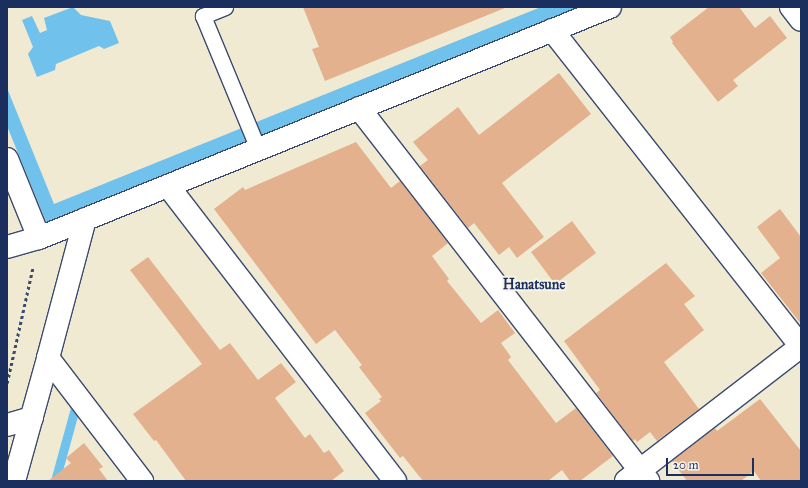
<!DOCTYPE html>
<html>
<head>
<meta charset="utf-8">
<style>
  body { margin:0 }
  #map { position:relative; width:808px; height:488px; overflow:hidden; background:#f1ead3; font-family:"IM FELL Great Primer",serif }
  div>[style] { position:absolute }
  .water>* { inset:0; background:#70c1eb }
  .stream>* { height:9px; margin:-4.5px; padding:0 4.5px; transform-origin:4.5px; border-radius:4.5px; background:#70c1eb }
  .building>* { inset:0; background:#e3b18d }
  .path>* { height:2.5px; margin-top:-1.25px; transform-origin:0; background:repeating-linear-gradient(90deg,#3b4b70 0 3px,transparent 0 6px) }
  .roads { filter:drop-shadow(1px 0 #3b4b70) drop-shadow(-1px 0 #3b4b70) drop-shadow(0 1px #3b4b70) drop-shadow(0 -1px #3b4b70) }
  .lane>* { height:15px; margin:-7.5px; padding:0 7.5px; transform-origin:7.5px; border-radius:7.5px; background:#fff }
  .street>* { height:22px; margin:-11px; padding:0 11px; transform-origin:11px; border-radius:11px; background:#fff }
  .secondary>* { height:22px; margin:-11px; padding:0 11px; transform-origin:11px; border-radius:11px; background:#fff }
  span { translate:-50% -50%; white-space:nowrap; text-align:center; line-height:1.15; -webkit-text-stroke:4px #f7f3e8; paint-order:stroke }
  .quarter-label { font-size:14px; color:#1b2f5e; font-weight:700 }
  .frame { position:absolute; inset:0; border:8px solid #1b2f5e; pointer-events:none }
  .scale { position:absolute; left:666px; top:458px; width:88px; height:18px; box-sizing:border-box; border:2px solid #1b2f5e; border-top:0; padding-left:5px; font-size:12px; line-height:14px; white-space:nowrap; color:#1b2f5e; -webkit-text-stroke:3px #f7f3e8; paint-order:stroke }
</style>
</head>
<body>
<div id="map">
  <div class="water">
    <div style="clip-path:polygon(73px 7px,81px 15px,110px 21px,119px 43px,104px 49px,99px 46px,56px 64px,55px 70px,37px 77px,28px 54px,33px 47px,22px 20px,32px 16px,40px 33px,47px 30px,44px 18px)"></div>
    <div style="clip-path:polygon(541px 7px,578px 7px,46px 222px,7px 126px,7px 88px,54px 204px)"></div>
  </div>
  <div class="stream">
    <div style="left:55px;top:481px;width:76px;rotate:-74.7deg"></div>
  </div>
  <div class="building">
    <div style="clip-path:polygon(303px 7px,504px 7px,505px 8px,325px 81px,312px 49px,319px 47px)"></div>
    <div style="clip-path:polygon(709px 7px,739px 7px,755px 28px,770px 16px,787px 38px,733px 80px,738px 86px,718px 102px,672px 43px,673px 42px,670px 37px)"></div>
    <div style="clip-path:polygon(559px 73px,591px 114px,502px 183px,544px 237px,517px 258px,509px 247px,499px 255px,474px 223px,468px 228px,420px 166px,428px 160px,413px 142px,458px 107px,479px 135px)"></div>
    <div style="clip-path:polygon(356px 142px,391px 188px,400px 181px,448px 243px,432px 256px,449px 279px,447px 281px,481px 323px,498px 310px,515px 333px,501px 343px,511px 357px,508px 360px,556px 423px,576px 408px,613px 456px,580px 481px,570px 481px,562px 470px,548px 481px,423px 481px,403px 456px,400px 458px,365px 413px,381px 401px,379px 399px,382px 397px,359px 367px,362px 365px,335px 330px,316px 344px,214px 209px,243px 187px,245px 190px)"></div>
    <div style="clip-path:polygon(780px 209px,801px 237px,801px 324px,761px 273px,780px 258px,757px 227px)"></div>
    <div style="clip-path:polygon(572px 221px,596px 253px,555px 284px,531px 252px)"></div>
    <div style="clip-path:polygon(148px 257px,220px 350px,230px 343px,258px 380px,281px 363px,296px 382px,275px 398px,305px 438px,310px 434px,324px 453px,329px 450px,344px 471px,331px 481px,186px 481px,156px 440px,154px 441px,133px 414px,202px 364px,130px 270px)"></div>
    <div style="clip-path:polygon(666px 263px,695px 296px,684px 304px,704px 330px,664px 362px,699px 409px,657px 441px,650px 432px,637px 442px,635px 439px,633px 441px,596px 393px,600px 390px,564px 341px)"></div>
    <div style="clip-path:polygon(760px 399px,801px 451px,801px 481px,761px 481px,754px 471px,741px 481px,687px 481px,672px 461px,715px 428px,717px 431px)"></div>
    <div style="clip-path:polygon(84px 443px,103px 467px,99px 469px,108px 481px,48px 481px,71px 463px,66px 458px)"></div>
  </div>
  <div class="path">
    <div style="left:7px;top:383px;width:119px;rotate:-77.4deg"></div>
  </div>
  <div class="roads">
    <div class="lane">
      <div style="left:225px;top:7px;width:24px;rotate:158deg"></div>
      <div style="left:203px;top:16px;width:144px;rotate:67.5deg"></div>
    </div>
    <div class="street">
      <div style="left:791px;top:7px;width:16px;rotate:52deg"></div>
      <div style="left:552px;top:30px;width:402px;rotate:51.8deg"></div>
      <div style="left:359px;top:108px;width:472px;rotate:52.2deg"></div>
      <div style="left:7px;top:159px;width:85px;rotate:67.9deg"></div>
      <div style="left:168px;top:186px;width:372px;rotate:52.4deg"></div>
      <div style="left:85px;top:219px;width:144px;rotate:104.9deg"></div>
      <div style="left:48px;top:358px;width:155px;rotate:52.6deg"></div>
      <div style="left:7px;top:425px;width:26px;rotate:-16deg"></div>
      <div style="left:14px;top:481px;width:128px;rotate:-74.5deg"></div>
      <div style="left:626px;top:481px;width:221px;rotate:-37.6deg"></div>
    </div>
    <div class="secondary">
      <div style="left:7px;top:247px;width:33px;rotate:-16deg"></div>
      <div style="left:39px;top:238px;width:616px;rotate:-22.03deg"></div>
    </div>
  </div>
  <div class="quarter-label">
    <span style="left:534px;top:285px">Hanatsune</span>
  </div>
  <div class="frame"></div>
  <div class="scale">20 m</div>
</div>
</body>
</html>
